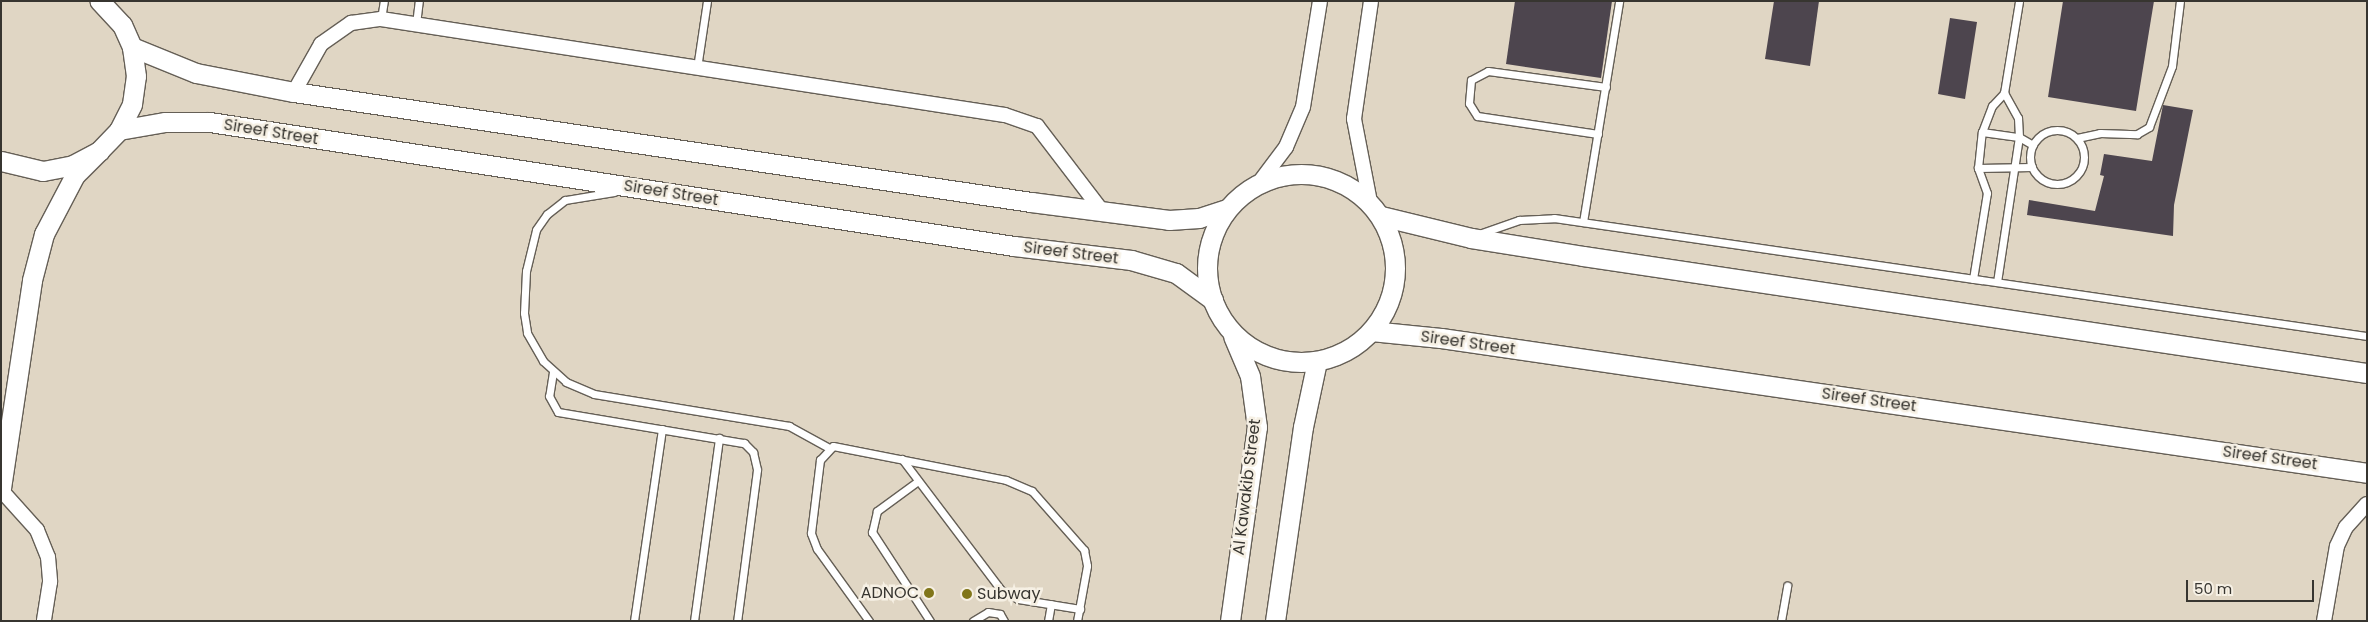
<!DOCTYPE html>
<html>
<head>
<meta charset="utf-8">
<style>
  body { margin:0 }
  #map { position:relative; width:2368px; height:622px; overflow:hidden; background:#e9e2d7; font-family:Poppins,sans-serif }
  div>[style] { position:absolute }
  .built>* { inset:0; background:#e0d6c4 }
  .building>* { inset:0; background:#4d454e }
  .roads { filter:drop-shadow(1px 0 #655f56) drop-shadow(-1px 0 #655f56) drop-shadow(0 1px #655f56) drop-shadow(0 -1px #655f56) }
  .lane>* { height:7px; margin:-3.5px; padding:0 3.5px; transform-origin:3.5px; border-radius:3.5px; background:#fff }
  .lane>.ring { margin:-3.5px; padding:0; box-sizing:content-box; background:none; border:7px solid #fff; border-radius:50% }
  .street>* { height:14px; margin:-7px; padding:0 7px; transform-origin:7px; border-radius:7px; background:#fff }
  .secondary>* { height:19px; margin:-9.5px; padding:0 9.5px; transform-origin:9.5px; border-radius:9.5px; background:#fff }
  .secondary>.ring { margin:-9.5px; padding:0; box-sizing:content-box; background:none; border:19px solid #fff; border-radius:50% }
  .dots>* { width:14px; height:14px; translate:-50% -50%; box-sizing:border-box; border:2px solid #f6f0e4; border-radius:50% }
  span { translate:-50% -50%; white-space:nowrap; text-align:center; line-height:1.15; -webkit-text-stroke:5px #f6f0e4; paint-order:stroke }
  .street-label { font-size:16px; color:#373530 }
  .poi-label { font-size:16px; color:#373530 }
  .right { translate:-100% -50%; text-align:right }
  .left { translate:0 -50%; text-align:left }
  .frame { position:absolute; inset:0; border:2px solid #373530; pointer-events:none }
  .scale { position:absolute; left:2186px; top:580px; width:128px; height:22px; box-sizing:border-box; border:2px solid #373530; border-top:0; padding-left:6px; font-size:15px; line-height:18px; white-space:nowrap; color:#373530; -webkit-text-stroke:4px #f6f0e4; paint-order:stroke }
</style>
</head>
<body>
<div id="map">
  <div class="built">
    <div style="clip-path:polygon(1px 1px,2367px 1px,2367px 621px,1px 621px)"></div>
  </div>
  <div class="building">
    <div style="clip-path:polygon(1515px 1px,1612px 1px,1601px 78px,1506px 64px)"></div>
    <div style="clip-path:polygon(1774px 1px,1819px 1px,1810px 66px,1765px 59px)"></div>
    <div style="clip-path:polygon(2063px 1px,2154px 1px,2136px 111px,2048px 97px)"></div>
    <div style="clip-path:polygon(1950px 18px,1977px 22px,1965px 99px,1938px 94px)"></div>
    <div style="clip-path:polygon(2163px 105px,2193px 110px,2174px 205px,2173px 236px,2027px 215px,2029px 200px,2095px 211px,2104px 176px,2100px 175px,2104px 154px,2152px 161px)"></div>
  </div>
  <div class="roads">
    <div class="lane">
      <div style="left:381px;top:19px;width:18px;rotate:-81deg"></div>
      <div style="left:416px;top:24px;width:23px;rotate:-83deg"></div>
      <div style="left:697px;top:68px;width:68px;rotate:-81.5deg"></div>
      <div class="ring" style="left:2030px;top:130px;width:47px;height:47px"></div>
      <div style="left:1982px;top:132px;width:37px;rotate:8deg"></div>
      <div style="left:2019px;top:137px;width:16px;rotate:30deg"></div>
      <div style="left:1598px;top:134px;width:122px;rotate:-171.5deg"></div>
      <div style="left:1477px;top:116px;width:15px;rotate:-122deg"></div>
      <div style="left:1469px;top:103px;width:23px;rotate:-85deg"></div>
      <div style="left:1471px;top:80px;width:19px;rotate:-28deg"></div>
      <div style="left:1488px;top:71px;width:119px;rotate:7.7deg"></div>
      <div style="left:2077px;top:138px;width:24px;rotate:-12deg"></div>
      <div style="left:2100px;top:133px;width:37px;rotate:2deg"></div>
      <div style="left:2137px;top:134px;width:14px;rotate:-30deg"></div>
      <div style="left:2149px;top:127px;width:65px;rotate:-69.3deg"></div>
      <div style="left:2172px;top:66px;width:65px;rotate:-83deg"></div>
      <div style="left:1978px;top:168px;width:54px;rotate:-1.1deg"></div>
      <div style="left:614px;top:192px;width:50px;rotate:170.7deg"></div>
      <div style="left:565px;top:200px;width:23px;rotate:142deg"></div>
      <div style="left:547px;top:214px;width:19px;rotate:125deg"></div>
      <div style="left:536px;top:230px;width:42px;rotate:103.7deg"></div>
      <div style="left:526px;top:271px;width:42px;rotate:92.7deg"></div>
      <div style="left:524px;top:313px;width:20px;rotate:81deg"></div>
      <div style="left:527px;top:333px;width:32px;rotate:60deg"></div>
      <div style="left:543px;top:361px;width:31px;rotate:42deg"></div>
      <div style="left:566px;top:382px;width:30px;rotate:23deg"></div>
      <div style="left:594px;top:394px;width:198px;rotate:9.3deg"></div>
      <div style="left:789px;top:426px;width:46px;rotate:28.8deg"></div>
      <div style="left:1583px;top:222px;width:224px;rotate:-80.7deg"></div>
      <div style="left:1476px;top:235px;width:46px;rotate:-19.2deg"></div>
      <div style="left:1519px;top:220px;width:35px;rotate:-3deg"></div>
      <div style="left:1554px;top:218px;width:822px;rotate:8.26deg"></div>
      <div style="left:1973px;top:279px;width:87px;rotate:-80.8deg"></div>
      <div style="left:1987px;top:193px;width:27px;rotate:-110deg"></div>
      <div style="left:1978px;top:168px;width:36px;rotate:-84deg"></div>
      <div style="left:1982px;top:132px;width:28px;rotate:-69deg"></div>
      <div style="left:1992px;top:106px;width:18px;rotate:-47deg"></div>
      <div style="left:2004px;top:93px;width:93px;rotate:-80.7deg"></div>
      <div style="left:1997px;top:282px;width:147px;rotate:-81.4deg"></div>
      <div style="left:2019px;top:137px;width:19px;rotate:-93deg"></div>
      <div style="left:2018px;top:118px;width:29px;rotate:-119deg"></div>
      <div style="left:553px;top:372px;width:24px;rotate:99deg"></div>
      <div style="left:549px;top:396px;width:18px;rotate:61deg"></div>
      <div style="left:558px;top:412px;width:189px;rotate:9.5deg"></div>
      <div style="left:744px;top:443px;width:13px;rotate:45deg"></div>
      <div style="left:753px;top:452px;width:18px;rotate:77deg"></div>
      <div style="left:757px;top:470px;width:152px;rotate:97.5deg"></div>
      <div style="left:902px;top:459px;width:164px;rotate:52.9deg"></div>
      <div style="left:1001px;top:590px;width:19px;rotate:28deg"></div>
      <div style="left:1018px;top:599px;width:63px;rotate:9.2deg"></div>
      <div style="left:918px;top:481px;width:51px;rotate:143.8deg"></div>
      <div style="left:877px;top:511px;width:22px;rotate:103deg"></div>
      <div style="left:872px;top:532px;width:106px;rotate:56.9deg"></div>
      <div style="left:634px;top:621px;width:194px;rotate:-81.7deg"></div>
      <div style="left:694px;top:621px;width:185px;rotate:-82.2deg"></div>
      <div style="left:869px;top:621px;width:89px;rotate:-125.8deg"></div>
      <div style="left:817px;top:549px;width:17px;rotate:-111deg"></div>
      <div style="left:811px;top:533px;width:74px;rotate:-83deg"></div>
      <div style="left:820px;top:460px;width:19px;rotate:-47deg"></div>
      <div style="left:833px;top:446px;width:176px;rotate:11.1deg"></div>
      <div style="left:1006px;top:480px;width:28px;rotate:23deg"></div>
      <div style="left:1032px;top:491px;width:79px;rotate:48.6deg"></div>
      <div style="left:1084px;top:550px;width:16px;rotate:79deg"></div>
      <div style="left:1087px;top:566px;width:56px;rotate:100.3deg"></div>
      <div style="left:973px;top:621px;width:17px;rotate:-31deg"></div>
      <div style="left:988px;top:612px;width:12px;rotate:9deg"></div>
      <div style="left:1000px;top:614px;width:8px;rotate:60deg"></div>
      <div style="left:1048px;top:621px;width:17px;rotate:-80deg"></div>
      <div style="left:1781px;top:621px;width:36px;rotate:-80deg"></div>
    </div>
    <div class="street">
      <div style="left:294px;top:92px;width:55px;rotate:-60.6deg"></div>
      <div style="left:321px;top:44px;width:37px;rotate:-35deg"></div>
      <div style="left:351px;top:23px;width:30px;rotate:-8deg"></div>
      <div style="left:381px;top:19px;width:631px;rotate:8.75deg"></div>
      <div style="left:1005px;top:115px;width:34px;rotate:19deg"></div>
      <div style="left:1037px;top:126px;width:107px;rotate:52.6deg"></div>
      <div style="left:1259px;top:183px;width:45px;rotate:-53.1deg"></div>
      <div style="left:1286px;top:147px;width:43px;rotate:-67deg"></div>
      <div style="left:1303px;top:107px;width:107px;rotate:-80.9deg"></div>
      <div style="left:1370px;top:202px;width:85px;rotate:-100.9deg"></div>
      <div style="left:1354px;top:119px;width:119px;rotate:-81.8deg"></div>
      <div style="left:1px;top:490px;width:54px;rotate:48deg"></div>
      <div style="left:37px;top:530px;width:29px;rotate:68deg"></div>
      <div style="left:48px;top:557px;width:25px;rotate:85deg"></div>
      <div style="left:50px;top:582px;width:39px;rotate:99deg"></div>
      <div style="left:2324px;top:621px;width:76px;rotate:-80.2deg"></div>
      <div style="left:2337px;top:546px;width:21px;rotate:-65deg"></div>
      <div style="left:2346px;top:527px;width:31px;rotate:-48deg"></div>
    </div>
    <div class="secondary">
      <div style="left:132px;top:47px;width:69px;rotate:22.1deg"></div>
      <div style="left:196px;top:73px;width:100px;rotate:11deg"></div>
      <div style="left:294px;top:92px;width:745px;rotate:8.49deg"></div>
      <div style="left:1031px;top:202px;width:139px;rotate:7.4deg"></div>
      <div style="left:1169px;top:220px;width:30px;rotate:-4deg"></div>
      <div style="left:1199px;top:218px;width:29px;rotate:-18deg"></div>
      <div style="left:119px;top:130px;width:47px;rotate:-9.9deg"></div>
      <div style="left:165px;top:122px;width:45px"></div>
      <div style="left:210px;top:122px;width:814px;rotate:8.77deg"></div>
      <div style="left:1014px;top:246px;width:118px;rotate:6.8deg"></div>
      <div style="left:1131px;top:260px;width:47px;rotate:16.1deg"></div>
      <div style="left:1176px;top:273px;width:46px;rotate:36.1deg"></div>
      <div style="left:1px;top:161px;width:43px;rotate:13.4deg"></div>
      <div style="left:43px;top:171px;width:31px;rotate:-11deg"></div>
      <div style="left:73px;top:165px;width:30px;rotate:-28deg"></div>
      <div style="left:99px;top:151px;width:29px;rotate:-46deg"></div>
      <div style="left:119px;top:130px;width:29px;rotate:-63deg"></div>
      <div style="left:132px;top:104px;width:28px;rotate:-82deg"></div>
      <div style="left:136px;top:76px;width:29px;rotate:-98deg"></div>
      <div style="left:132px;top:47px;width:24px;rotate:-114deg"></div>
      <div style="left:122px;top:25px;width:33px;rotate:-133deg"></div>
      <div class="ring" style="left:1207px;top:174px;width:169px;height:169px"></div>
      <div style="left:1381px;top:216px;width:93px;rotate:13.7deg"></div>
      <div style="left:1471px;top:238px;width:113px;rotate:9.1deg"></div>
      <div style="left:1583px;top:256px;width:793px;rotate:8.49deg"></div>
      <div style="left:1371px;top:331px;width:70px;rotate:5.7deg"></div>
      <div style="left:1441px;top:338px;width:936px;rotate:8.29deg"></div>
      <div style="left:1px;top:488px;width:210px;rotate:-81.5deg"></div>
      <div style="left:32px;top:280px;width:48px;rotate:-75.4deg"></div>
      <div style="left:44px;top:234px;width:67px;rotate:-62.3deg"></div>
      <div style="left:75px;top:175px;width:34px;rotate:-45deg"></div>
      <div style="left:1230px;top:621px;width:196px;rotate:-82.1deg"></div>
      <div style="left:1257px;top:427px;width:51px;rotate:-97.8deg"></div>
      <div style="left:1250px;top:376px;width:43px;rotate:-113deg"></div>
      <div style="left:1275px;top:621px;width:196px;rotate:-81.8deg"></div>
      <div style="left:1303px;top:427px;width:67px;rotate:-78deg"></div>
    </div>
  </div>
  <div class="dots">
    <div style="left:929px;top:593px;background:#81761a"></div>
    <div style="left:967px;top:594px;background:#81761a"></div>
  </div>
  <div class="street-label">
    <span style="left:271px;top:132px;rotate:9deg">Sireef Street</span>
    <span style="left:671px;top:193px;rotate:9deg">Sireef Street</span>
    <span style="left:1071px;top:253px;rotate:7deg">Sireef Street</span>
    <span style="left:1468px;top:343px;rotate:8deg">Sireef Street</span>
    <span style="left:1869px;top:400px;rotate:8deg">Sireef Street</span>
    <span style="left:2270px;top:458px;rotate:8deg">Sireef Street</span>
    <span style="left:1247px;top:487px;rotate:-83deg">Al Kawakib Street</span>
  </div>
  <div class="poi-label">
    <span class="right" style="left:919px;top:593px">ADNOC</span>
    <span class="left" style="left:977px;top:594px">Subway</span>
  </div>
  <div class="frame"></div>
  <div class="scale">50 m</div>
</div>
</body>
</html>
